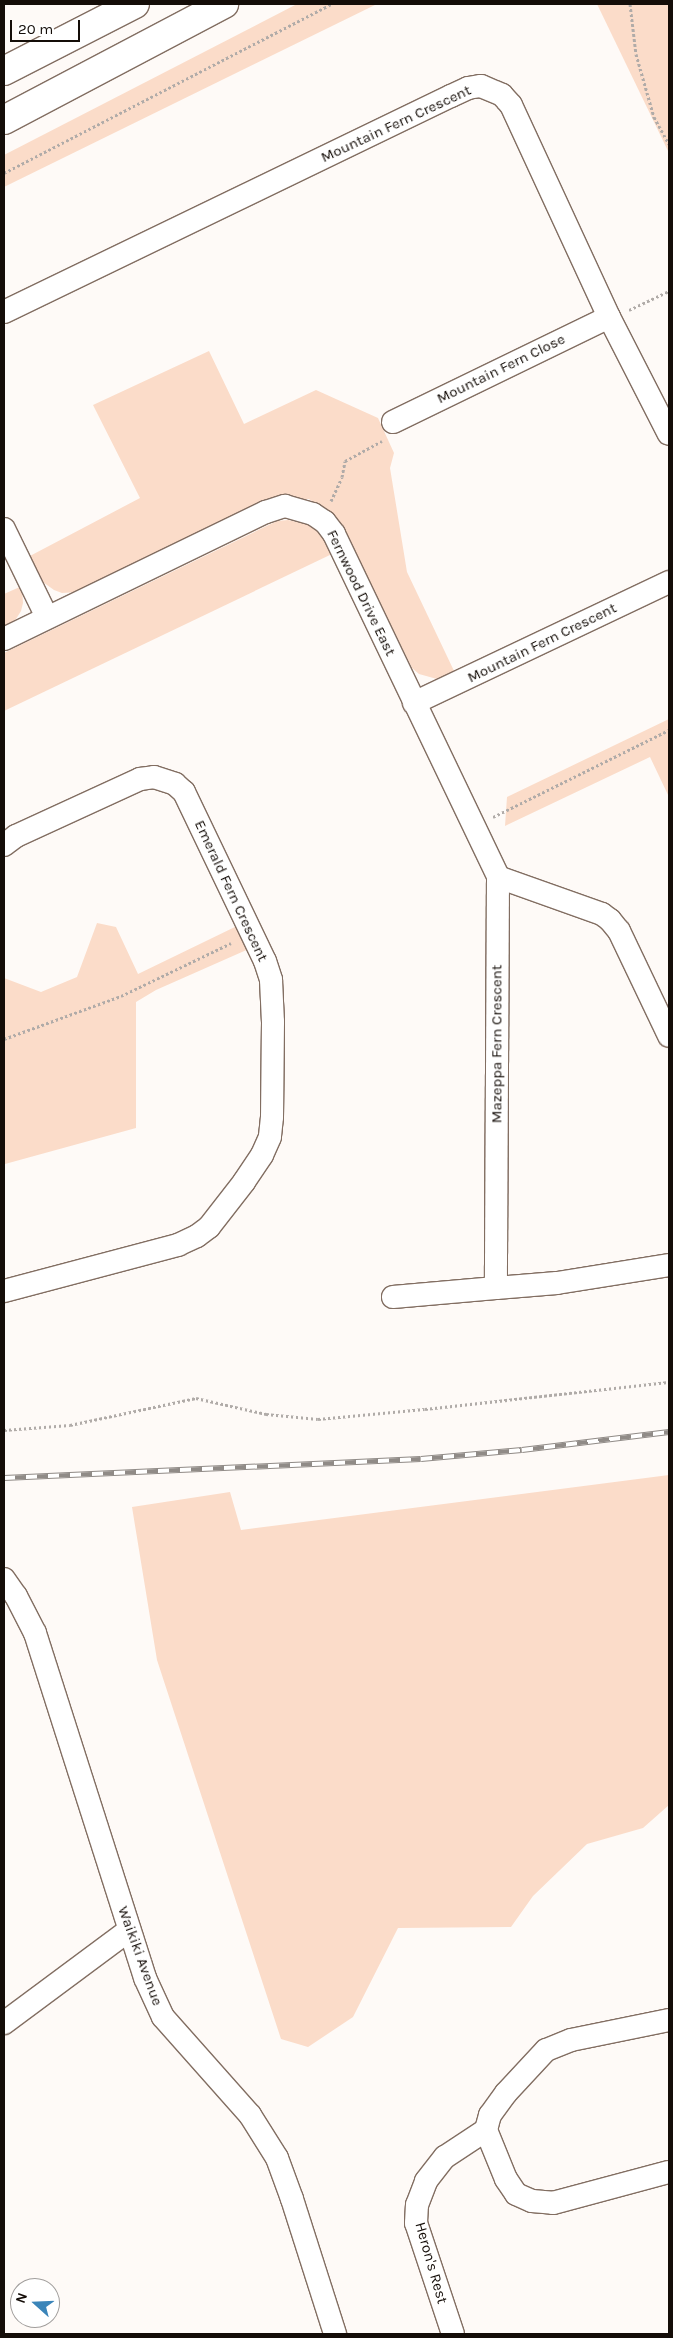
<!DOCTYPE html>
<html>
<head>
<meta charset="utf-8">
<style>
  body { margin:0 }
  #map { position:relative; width:673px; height:2338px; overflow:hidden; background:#fefaf7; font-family:Karla,sans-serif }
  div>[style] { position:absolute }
  .green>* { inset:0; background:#fbdcc9 }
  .path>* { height:3px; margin-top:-1.5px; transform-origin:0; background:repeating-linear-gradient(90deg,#b0aba8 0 2.5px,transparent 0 5px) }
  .roads { filter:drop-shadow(1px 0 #826e62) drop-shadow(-1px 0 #826e62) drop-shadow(0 1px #826e62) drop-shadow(0 -1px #826e62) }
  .minor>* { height:22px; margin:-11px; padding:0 11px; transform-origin:11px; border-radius:11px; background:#fff }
  .major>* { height:28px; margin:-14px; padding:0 14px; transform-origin:14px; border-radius:14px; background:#fff }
  .rail>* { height:5.5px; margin-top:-2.75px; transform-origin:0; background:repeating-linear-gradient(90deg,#fff 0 11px,#908b87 0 22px); box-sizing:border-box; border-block:1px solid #908b87 }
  span { translate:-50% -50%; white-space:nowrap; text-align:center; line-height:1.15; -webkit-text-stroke:4px #fff; paint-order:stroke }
  .street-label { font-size:15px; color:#140d08 }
  .frame { position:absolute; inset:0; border:5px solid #140d08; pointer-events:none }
  .north { position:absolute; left:10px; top:2278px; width:50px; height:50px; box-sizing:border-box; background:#fff; border:1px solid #a19e9c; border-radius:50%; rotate:290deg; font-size:14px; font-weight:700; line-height:20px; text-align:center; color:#140d08 }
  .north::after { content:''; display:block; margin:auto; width:18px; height:22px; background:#3b85b9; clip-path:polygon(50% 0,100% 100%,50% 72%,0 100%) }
  .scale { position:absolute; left:10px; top:20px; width:70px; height:22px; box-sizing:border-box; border:2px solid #140d08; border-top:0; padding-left:6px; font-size:15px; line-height:18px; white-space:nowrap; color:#140d08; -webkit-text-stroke:4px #fff; paint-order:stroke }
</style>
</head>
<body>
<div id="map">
  <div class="green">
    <div style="clip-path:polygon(297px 4px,377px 4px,4px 187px,4px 155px)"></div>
    <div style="clip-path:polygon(597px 4px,669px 4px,669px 153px)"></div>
    <div style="clip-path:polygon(209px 351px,244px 424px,316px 390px,378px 418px,394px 453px,390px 468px,407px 572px,455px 673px,437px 679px,419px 674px,412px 668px,339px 520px,309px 499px,272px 500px,78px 592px,62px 593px,54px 590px,40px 580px,28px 557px,140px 498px,93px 405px)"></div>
    <div style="clip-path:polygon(288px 520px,311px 525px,320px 533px,332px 554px,4px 711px,4px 653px,277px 521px)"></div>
    <div style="clip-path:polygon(22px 586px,23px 603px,21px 611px,16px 619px,4px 628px,4px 594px)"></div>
    <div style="clip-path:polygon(669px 719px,669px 797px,650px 757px,505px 826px,507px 797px)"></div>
    <div style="clip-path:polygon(97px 923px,116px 927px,138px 974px,239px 925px,251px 948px,156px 990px,136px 1002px,136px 1128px,5px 1164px,4px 978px,41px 992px,77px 977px)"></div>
    <div style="clip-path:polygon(669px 1475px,669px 1805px,643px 1828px,587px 1844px,533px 1896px,511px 1927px,398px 1928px,353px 2017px,308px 2047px,281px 2039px,157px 1660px,132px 1507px,230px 1492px,241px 1530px)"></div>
  </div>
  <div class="path">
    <div style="left:630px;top:4px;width:50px;rotate:83.2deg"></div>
    <div style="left:636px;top:54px;width:66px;rotate:74.1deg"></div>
    <div style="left:654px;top:117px;width:31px;rotate:61deg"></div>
    <div style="left:4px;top:173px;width:368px;rotate:-27.3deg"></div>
    <div style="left:629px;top:310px;width:44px;rotate:-25.4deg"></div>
    <div style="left:331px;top:501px;width:26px;rotate:-65deg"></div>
    <div style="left:342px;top:477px;width:16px;rotate:-79deg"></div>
    <div style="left:345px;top:461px;width:42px;rotate:-28.4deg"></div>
    <div style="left:493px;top:817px;width:196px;rotate:-26.3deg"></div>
    <div style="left:4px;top:1039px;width:125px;rotate:-20.2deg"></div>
    <div style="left:121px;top:996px;width:122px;rotate:-25.7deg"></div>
    <div style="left:4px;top:1430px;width:66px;rotate:-4.3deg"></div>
    <div style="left:70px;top:1425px;width:129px;rotate:-12.1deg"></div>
    <div style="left:196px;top:1398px;width:72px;rotate:12.9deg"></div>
    <div style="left:266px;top:1414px;width:52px;rotate:5.5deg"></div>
    <div style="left:318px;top:1419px;width:107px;rotate:-5.3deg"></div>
    <div style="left:425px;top:1409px;width:245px;rotate:-6.3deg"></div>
  </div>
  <div class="roads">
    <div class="minor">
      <div style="left:4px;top:312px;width:496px;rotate:-25.8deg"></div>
      <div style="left:451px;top:96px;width:19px;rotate:-25deg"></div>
      <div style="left:468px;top:88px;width:13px;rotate:-9deg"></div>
      <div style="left:481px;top:86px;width:23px;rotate:23deg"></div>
      <div style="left:502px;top:95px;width:13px;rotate:48deg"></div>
      <div style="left:511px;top:105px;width:234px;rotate:65.2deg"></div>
      <div style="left:609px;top:317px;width:131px;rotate:62.9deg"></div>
      <div style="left:393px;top:422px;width:240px;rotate:-25.9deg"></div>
      <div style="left:4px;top:529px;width:98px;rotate:64deg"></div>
      <div style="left:4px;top:639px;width:291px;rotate:-25.9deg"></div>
      <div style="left:266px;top:512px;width:20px;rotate:-18deg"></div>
      <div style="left:285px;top:506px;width:29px;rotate:16deg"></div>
      <div style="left:313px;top:514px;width:14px;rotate:34deg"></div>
      <div style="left:325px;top:522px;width:15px;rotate:53deg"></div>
      <div style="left:334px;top:534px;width:380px;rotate:64.4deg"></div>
      <div style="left:498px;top:877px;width:411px;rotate:90.3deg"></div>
      <div style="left:496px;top:1288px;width:61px;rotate:-4.7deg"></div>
      <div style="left:557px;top:1283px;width:113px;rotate:-9.1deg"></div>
      <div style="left:414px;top:703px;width:282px;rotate:-25.4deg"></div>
      <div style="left:4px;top:845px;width:15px;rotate:-37deg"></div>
      <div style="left:16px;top:836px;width:136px;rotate:-24.7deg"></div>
      <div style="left:140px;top:779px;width:14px;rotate:-8deg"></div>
      <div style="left:154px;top:777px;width:22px;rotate:18deg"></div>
      <div style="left:175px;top:784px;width:12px;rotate:42deg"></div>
      <div style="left:184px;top:792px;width:187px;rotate:64.4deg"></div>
      <div style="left:265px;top:961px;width:20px;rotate:72deg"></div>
      <div style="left:271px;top:980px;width:42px;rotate:87.3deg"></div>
      <div style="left:273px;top:1022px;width:95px;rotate:90.6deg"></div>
      <div style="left:272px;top:1117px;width:20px;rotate:96deg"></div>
      <div style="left:270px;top:1137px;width:20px;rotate:114deg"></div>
      <div style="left:262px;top:1155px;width:32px;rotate:124deg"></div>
      <div style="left:244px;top:1182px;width:57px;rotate:127.9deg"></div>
      <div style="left:209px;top:1227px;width:15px;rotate:143deg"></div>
      <div style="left:197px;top:1236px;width:21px;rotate:155deg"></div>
      <div style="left:178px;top:1245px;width:180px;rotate:165.2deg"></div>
      <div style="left:498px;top:877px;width:110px;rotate:19.6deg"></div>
      <div style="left:602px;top:914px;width:10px;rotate:37deg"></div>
      <div style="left:610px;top:920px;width:14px;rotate:51deg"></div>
      <div style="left:619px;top:931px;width:116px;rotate:64.5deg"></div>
      <div style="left:393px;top:1297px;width:103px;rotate:-5deg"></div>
      <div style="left:4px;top:1579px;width:21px;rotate:55deg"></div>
      <div style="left:16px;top:1596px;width:42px;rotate:62.8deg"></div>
      <div style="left:35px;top:1633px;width:362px;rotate:72.3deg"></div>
      <div style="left:145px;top:1978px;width:43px;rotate:65.2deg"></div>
      <div style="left:163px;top:2017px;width:131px;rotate:48.4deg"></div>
      <div style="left:250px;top:2115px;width:51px;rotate:57.9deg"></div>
      <div style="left:277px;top:2158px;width:44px;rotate:69.9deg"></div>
      <div style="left:292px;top:2199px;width:142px;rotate:72.3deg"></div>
      <div style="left:669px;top:2020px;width:100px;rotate:168.5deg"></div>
      <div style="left:571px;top:2040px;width:27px;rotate:158deg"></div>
      <div style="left:546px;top:2050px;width:59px;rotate:132.9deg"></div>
      <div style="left:506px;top:2093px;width:27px;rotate:126deg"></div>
      <div style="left:490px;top:2115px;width:16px;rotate:105deg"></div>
      <div style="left:486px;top:2130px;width:53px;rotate:67.8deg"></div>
      <div style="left:506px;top:2179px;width:18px;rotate:56deg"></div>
      <div style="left:516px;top:2194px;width:17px;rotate:24deg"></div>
      <div style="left:532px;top:2201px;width:21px;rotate:5deg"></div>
      <div style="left:553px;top:2203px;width:120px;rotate:-15deg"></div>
      <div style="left:4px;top:2023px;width:154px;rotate:-36.6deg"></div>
      <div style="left:453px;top:2334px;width:117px;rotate:-108.4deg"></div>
      <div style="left:416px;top:2223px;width:18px;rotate:-87deg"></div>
      <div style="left:417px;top:2205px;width:26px;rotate:-69deg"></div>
      <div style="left:426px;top:2181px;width:31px;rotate:-52deg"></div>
      <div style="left:445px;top:2157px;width:49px;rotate:-33.4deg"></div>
    </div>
    <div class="major">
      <div style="left:4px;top:71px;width:147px;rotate:-27.1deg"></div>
      <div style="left:4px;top:120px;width:249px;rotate:-27.8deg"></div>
    </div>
  </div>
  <div class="rail">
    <div style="left:4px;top:1478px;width:417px;rotate:-2.6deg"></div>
    <div style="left:421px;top:1459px;width:101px;rotate:-5.1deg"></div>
    <div style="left:522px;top:1450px;width:148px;rotate:-7deg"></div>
  </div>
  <div class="street-label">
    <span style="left:396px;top:124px;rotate:-25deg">Mountain Fern Crescent</span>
    <span style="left:501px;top:369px;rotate:-26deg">Mountain Fern Close</span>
    <span style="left:361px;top:593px;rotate:64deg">Fernwood Drive East</span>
    <span style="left:542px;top:643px;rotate:-26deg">Mountain Fern Crescent</span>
    <span style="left:231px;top:891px;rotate:65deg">Emerald Fern Crescent</span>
    <span style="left:497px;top:1044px;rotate:-90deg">Mazeppa Fern Crescent</span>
    <span style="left:140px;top:1956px;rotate:70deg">Waikiki Avenue</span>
    <span style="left:431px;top:2263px;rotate:74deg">Heron's Rest</span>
  </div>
  <div class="frame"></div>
  <div class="north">N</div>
  <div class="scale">20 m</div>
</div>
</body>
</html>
